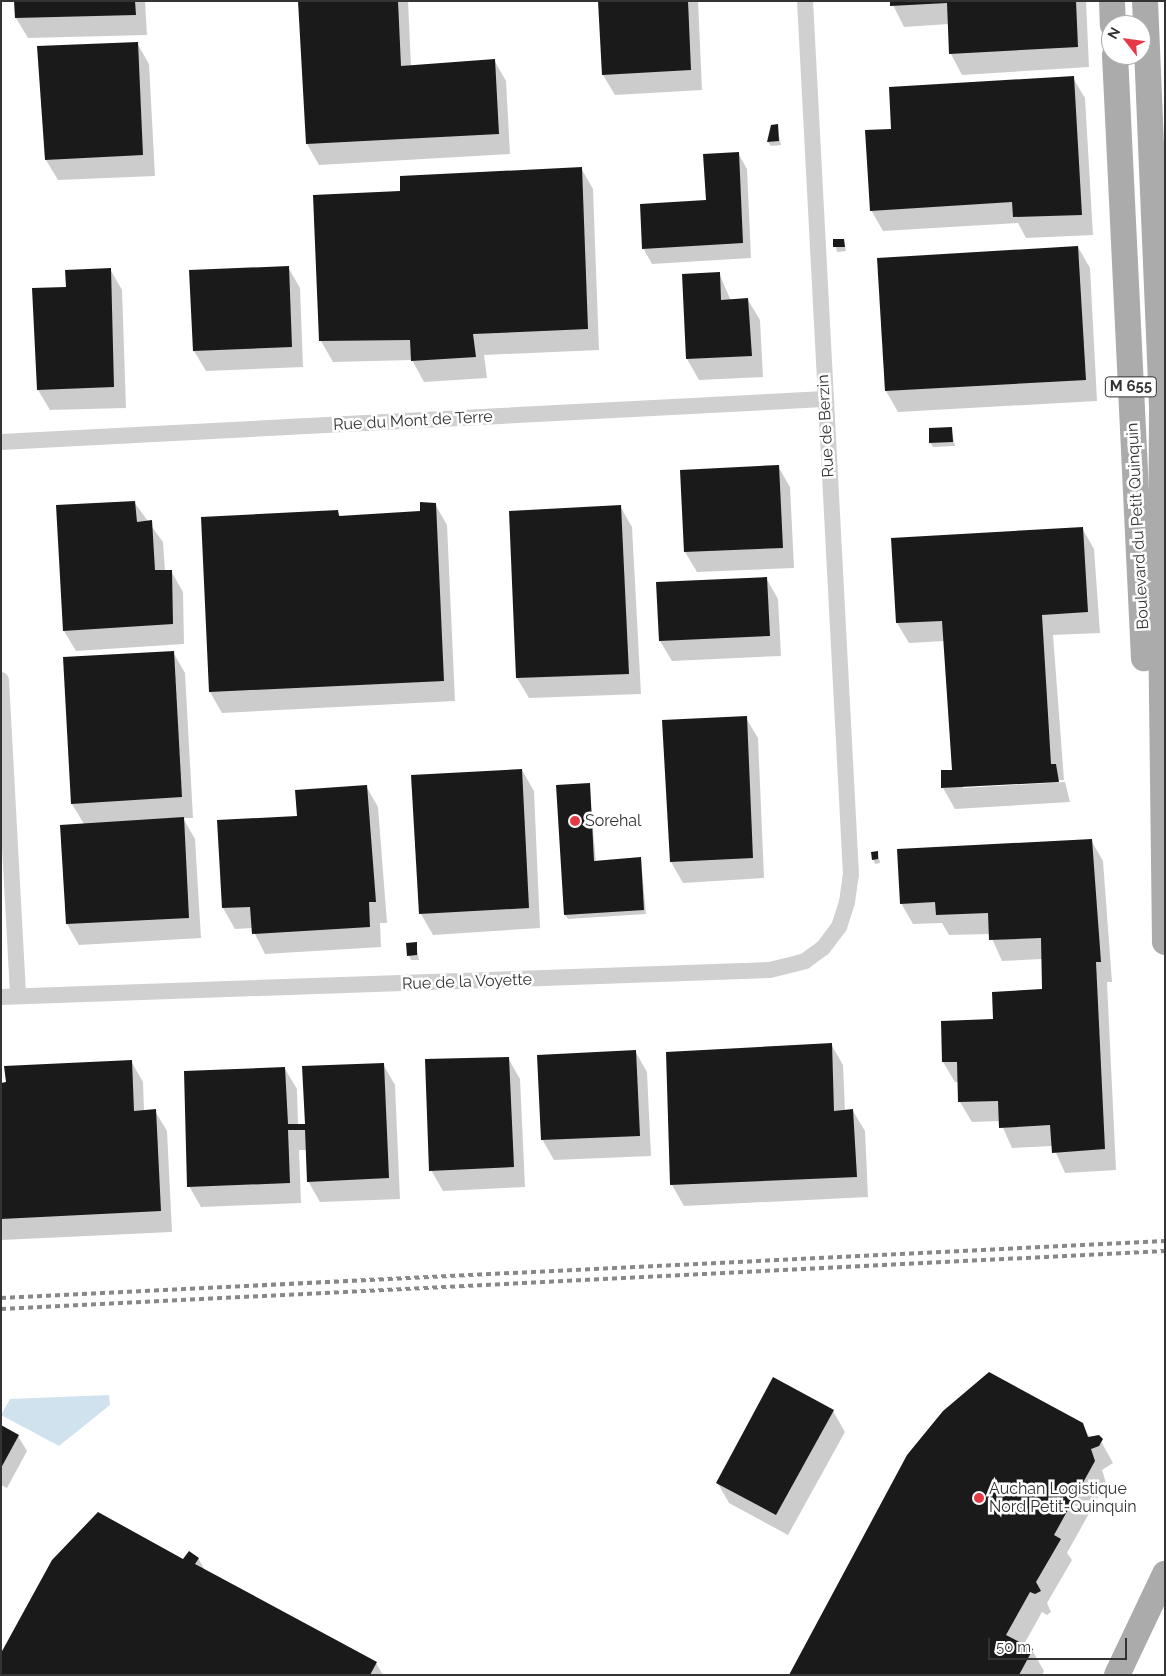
<!DOCTYPE html>
<html>
<head>
<meta charset="utf-8">
<style>
  body { margin:0 }
  #map { position:relative; width:1166px; height:1676px; overflow:hidden; background:#fff; font-family:Raleway,sans-serif }
  div>[style] { position:absolute }
  .water>* { inset:0; background:#cfe2ee }
  .shadow>* { inset:0; background:#0003 }
  .building>* { inset:0; background:#1a1a1a }
  .street>* { height:16px; margin:-8px; padding:0 8px; transform-origin:8px; border-radius:8px; background:#d0d0d0 }
  .primary>* { height:26px; margin:-13px; padding:0 13px; transform-origin:13px; border-radius:13px; background:#ababab }
  .rail>* { height:4px; margin-top:-2px; transform-origin:0; background:repeating-linear-gradient(90deg,#888 0 5px,transparent 0 9px) }
  .dots>* { width:14px; height:14px; translate:-50% -50%; box-sizing:border-box; border:2px solid #fff; border-radius:50% }
  span { translate:-50% -50%; white-space:nowrap; text-align:center; line-height:1.15; -webkit-text-stroke:5px #fff; paint-order:stroke }
  .shield-label span { padding:1px 4px; background:#fff; border:1px solid; border-radius:4px; -webkit-text-stroke-width:0 }
  .shield-label { font-size:15px; color:#333; font-weight:700 }
  .street-label { font-size:16px; color:#333 }
  .poi-label { font-size:16px; color:#333 }
  .left { translate:0 -50%; text-align:left }
  .frame { position:absolute; inset:0; border:2px solid #333; pointer-events:none }
  .north { position:absolute; left:1101px; top:15px; width:50px; height:50px; box-sizing:border-box; background:#fff; border:1px solid #adadad; border-radius:50%; rotate:300deg; font-size:14px; font-weight:700; line-height:20px; text-align:center; color:#333 }
  .north::after { content:''; display:block; margin:auto; width:18px; height:22px; background:#e63946; clip-path:polygon(50% 0,100% 100%,50% 72%,0 100%) }
  .scale { position:absolute; left:988px; top:1638px; width:139px; height:22px; box-sizing:border-box; border:2px solid #333; border-top:0; padding-left:6px; font-size:15px; line-height:18px; white-space:nowrap; color:#333; -webkit-text-stroke:4px #fff; paint-order:stroke }
</style>
</head>
<body>
<div id="map">
  <div class="water">
    <div style="clip-path:polygon(109px 1395px,110px 1405px,59px 1446px,1px 1415px,10px 1399px)"></div>
  </div>
  <div class="shadow">
    <div style="clip-path:polygon(15px 1px,145px 1px,147px 35px,28px 38px,16px 18px)"></div>
    <div style="clip-path:polygon(299px 1px,408px 1px,411px 66px,494px 60px,506px 81px,510px 154px,319px 165px,307px 144px)"></div>
    <div style="clip-path:polygon(600px 1px,698px 1px,702px 90px,615px 95px,603px 75px)"></div>
    <div style="clip-path:polygon(891px 1px,1086px 1px,1089px 67px,962px 75px,951px 54px,949px 24px,904px 27px)"></div>
    <div style="clip-path:polygon(137px 43px,149px 64px,155px 176px,58px 180px,46px 160px)"></div>
    <div style="clip-path:polygon(1073px 78px,1085px 98px,1093px 235px,1026px 238px,1018px 223px,883px 231px,871px 210px,892px 130px)"></div>
    <div style="clip-path:polygon(777px 126px,781px 145px,771px 146px,768px 142px)"></div>
    <div style="clip-path:polygon(738px 153px,747px 169px,751px 258px,652px 264px,643px 248px,707px 201px)"></div>
    <div style="clip-path:polygon(581px 168px,593px 189px,599px 350px,484px 355px,487px 378px,424px 382px,412px 360px,333px 362px,321px 341px,315px 197px,401px 192px)"></div>
    <div style="clip-path:polygon(834px 240px,843px 240px,846px 251px,837px 252px)"></div>
    <div style="clip-path:polygon(1078px 247px,1090px 268px,1097px 401px,898px 412px,886px 391px,878px 259px)"></div>
    <div style="clip-path:polygon(288px 267px,300px 288px,303px 367px,206px 371px,194px 351px)"></div>
    <div style="clip-path:polygon(110px 269px,122px 290px,126px 408px,50px 410px,38px 390px,67px 289px)"></div>
    <div style="clip-path:polygon(719px 273px,731px 301px,748px 300px,760px 320px,763px 377px,699px 380px,687px 359px)"></div>
    <div style="clip-path:polygon(951px 428px,955px 446px,933px 447px,930px 442px)"></div>
    <div style="clip-path:polygon(778px 466px,790px 487px,794px 568px,697px 572px,685px 552px)"></div>
    <div style="clip-path:polygon(134px 502px,163px 542px,165px 571px,171px 571px,183px 592px,184px 644px,76px 651px,64px 631px)"></div>
    <div style="clip-path:polygon(435px 504px,447px 525px,455px 701px,222px 713px,210px 692px,202px 518px,337px 511px,341px 517px,422px 512px)"></div>
    <div style="clip-path:polygon(620px 506px,632px 527px,641px 694px,529px 698px,517px 678px)"></div>
    <div style="clip-path:polygon(1082px 528px,1094px 549px,1100px 633px,1053px 635px,1064px 780px,963px 786px,963px 788px,1065px 782px,1070px 802px,955px 809px,943px 788px,942px 771px,953px 771px,945px 641px,909px 643px,897px 623px)"></div>
    <div style="clip-path:polygon(766px 578px,778px 599px,781px 656px,672px 661px,660px 641px)"></div>
    <div style="clip-path:polygon(173px 652px,185px 673px,193px 818px,183px 818px,195px 839px,201px 938px,79px 945px,67px 924px,62px 826px,84px 824px,72px 804px)"></div>
    <div style="clip-path:polygon(746px 718px,758px 738px,764px 878px,683px 883px,671px 862px,663px 722px)"></div>
    <div style="clip-path:polygon(522px 770px,534px 791px,540px 928px,433px 935px,421px 914px,413px 776px)"></div>
    <div style="clip-path:polygon(589px 785px,596px 862px,641px 859px,646px 914px,568px 919px,565px 915px)"></div>
    <div style="clip-path:polygon(366px 786px,378px 807px,387px 923px,380px 923px,381px 947px,265px 954px,252px 928px,235px 929px,223px 908px,298px 817px)"></div>
    <div style="clip-path:polygon(1091px 840px,1103px 861px,1112px 982px,1107px 982px,1116px 1170px,1065px 1173px,1053px 1146px,1012px 1148px,1000px 1121px,972px 1122px,960px 1102px,959px 1082px,955px 1082px,943px 1062px,994px 1020px,1043px 990px,1042px 959px,1002px 961px,990px 934px,949px 935px,942px 923px,913px 924px,901px 903px)"></div>
    <div style="clip-path:polygon(878px 852px,880px 863px,875px 864px,873px 859px)"></div>
    <div style="clip-path:polygon(416px 943px,419px 960px,411px 960px,409px 955px)"></div>
    <div style="clip-path:polygon(831px 1044px,843px 1065px,845px 1111px,853px 1111px,865px 1131px,868px 1197px,684px 1206px,672px 1185px,667px 1053px)"></div>
    <div style="clip-path:polygon(635px 1051px,647px 1072px,651px 1156px,554px 1160px,542px 1139px)"></div>
    <div style="clip-path:polygon(508px 1058px,520px 1079px,525px 1187px,443px 1191px,431px 1170px)"></div>
    <div style="clip-path:polygon(131px 1061px,143px 1082px,144px 1111px,155px 1111px,167px 1131px,172px 1232px,1px 1240px,1px 1084px)"></div>
    <div style="clip-path:polygon(383px 1064px,395px 1085px,400px 1199px,320px 1202px,308px 1181px,307px 1150px,299px 1150px,301px 1203px,201px 1207px,189px 1186px,285px 1069px,297px 1089px,298px 1126px,306px 1126px)"></div>
    <div style="clip-path:polygon(833px 1411px,845px 1432px,788px 1535px,729px 1503px,717px 1482px)"></div>
    <div style="clip-path:polygon(1082px 1424px,1090px 1438px,1098px 1436px,1113px 1463px,1102px 1470px,1106px 1483px,1067px 1553px,1072px 1560px,1047px 1603px,1051px 1612px,1047px 1615px,1042px 1612px,1023px 1646px,1032px 1650px,1044px 1671px,1042px 1675px,790px 1675px)"></div>
    <div style="clip-path:polygon(1px 1426px,18px 1436px,27px 1451px,7px 1488px,1px 1485px)"></div>
    <div style="clip-path:polygon(198px 1558px,206px 1572px,376px 1663px,383px 1675px,1px 1675px,183px 1560px)"></div>
  </div>
  <div class="building">
    <div style="clip-path:polygon(14px 1px,135px 1px,136px 15px,15px 18px)"></div>
    <div style="clip-path:polygon(298px 1px,398px 1px,401px 66px,495px 59px,499px 134px,306px 144px)"></div>
    <div style="clip-path:polygon(598px 1px,688px 1px,691px 70px,602px 75px)"></div>
    <div style="clip-path:polygon(890px 1px,1076px 1px,1078px 47px,949px 54px,947px 3px,890px 6px)"></div>
    <div style="clip-path:polygon(138px 42px,143px 155px,45px 160px,37px 46px)"></div>
    <div style="clip-path:polygon(1074px 76px,1082px 215px,1013px 217px,1012px 202px,870px 211px,865px 130px,891px 129px,889px 87px)"></div>
    <div style="clip-path:polygon(778px 124px,779px 141px,767px 142px,771px 125px)"></div>
    <div style="clip-path:polygon(739px 152px,743px 243px,642px 249px,640px 204px,706px 200px,703px 154px)"></div>
    <div style="clip-path:polygon(582px 167px,588px 329px,473px 334px,476px 357px,411px 361px,410px 340px,319px 341px,313px 195px,400px 191px,400px 176px)"></div>
    <div style="clip-path:polygon(833px 239px,844px 239px,845px 247px,833px 247px)"></div>
    <div style="clip-path:polygon(1078px 246px,1086px 380px,885px 391px,877px 258px)"></div>
    <div style="clip-path:polygon(289px 266px,292px 347px,193px 351px,189px 270px)"></div>
    <div style="clip-path:polygon(111px 268px,114px 387px,37px 390px,32px 288px,66px 287px,65px 270px)"></div>
    <div style="clip-path:polygon(720px 272px,721px 300px,748px 298px,752px 356px,686px 359px,682px 274px)"></div>
    <div style="clip-path:polygon(952px 427px,953px 442px,929px 443px,929px 428px)"></div>
    <div style="clip-path:polygon(779px 465px,783px 548px,684px 552px,680px 470px)"></div>
    <div style="clip-path:polygon(135px 501px,137px 522px,152px 520px,155px 570px,172px 570px,173px 624px,63px 631px,56px 505px)"></div>
    <div style="clip-path:polygon(420px 502px,436px 503px,444px 681px,209px 692px,201px 517px,338px 510px,339px 516px,420px 511px)"></div>
    <div style="clip-path:polygon(621px 505px,629px 674px,516px 678px,509px 511px)"></div>
    <div style="clip-path:polygon(1083px 527px,1088px 612px,1042px 615px,1051px 764px,1056px 764px,1059px 782px,941px 788px,941px 770px,952px 770px,942px 621px,896px 623px,891px 538px)"></div>
    <div style="clip-path:polygon(767px 577px,770px 636px,659px 641px,656px 582px)"></div>
    <div style="clip-path:polygon(174px 651px,182px 797px,71px 804px,63px 657px)"></div>
    <div style="clip-path:polygon(747px 716px,753px 858px,670px 862px,662px 720px)"></div>
    <div style="clip-path:polygon(522px 769px,529px 908px,419px 914px,411px 775px)"></div>
    <div style="clip-path:polygon(590px 783px,594px 861px,641px 857px,644px 910px,564px 915px,556px 785px)"></div>
    <div style="clip-path:polygon(367px 785px,376px 902px,369px 902px,370px 927px,252px 934px,250px 907px,222px 908px,217px 820px,297px 816px,295px 790px)"></div>
    <div style="clip-path:polygon(184px 817px,189px 918px,66px 924px,60px 825px)"></div>
    <div style="clip-path:polygon(1092px 839px,1101px 962px,1096px 962px,1105px 1149px,1052px 1153px,1050px 1125px,999px 1128px,998px 1101px,958px 1102px,957px 1062px,942px 1062px,941px 1021px,993px 1019px,992px 992px,1042px 989px,1041px 938px,989px 940px,988px 913px,936px 915px,935px 902px,900px 904px,897px 849px)"></div>
    <div style="clip-path:polygon(878px 851px,878px 859px,872px 860px,871px 852px)"></div>
    <div style="clip-path:polygon(417px 942px,417px 955px,407px 956px,406px 943px)"></div>
    <div style="clip-path:polygon(832px 1043px,834px 1111px,853px 1109px,857px 1177px,670px 1185px,666px 1052px)"></div>
    <div style="clip-path:polygon(636px 1050px,640px 1136px,541px 1140px,537px 1055px)"></div>
    <div style="clip-path:polygon(509px 1057px,514px 1167px,429px 1171px,425px 1059px)"></div>
    <div style="clip-path:polygon(132px 1060px,134px 1111px,156px 1109px,161px 1211px,1px 1219px,1px 1083px,6px 1082px,4px 1066px)"></div>
    <div style="clip-path:polygon(384px 1063px,389px 1178px,307px 1182px,305px 1130px,288px 1130px,290px 1183px,187px 1187px,184px 1071px,285px 1067px,288px 1124px,305px 1124px,302px 1066px)"></div>
    <div style="clip-path:polygon(989px 1372px,1083px 1423px,1088px 1437px,1099px 1435px,1103px 1439px,1099px 1446px,1091px 1449px,1095px 1461px,1054px 1535px,1061px 1539px,1036px 1582px,1041px 1591px,1035px 1594px,1030px 1592px,1006px 1635px,1033px 1649px,1019px 1675px,789px 1675px,907px 1455px,943px 1411px)"></div>
    <div style="clip-path:polygon(773px 1377px,834px 1410px,776px 1515px,716px 1483px)"></div>
    <div style="clip-path:polygon(1px 1425px,19px 1435px,1px 1468px)"></div>
    <div style="clip-path:polygon(98px 1512px,183px 1559px,189px 1551px,199px 1558px,195px 1564px,377px 1662px,370px 1675px,1px 1675px,1px 1653px,52px 1560px)"></div>
  </div>
  <div class="street">
    <div style="left:1px;top:442px;width:824px;rotate:-2.99deg"></div>
    <div style="left:1px;top:680px;width:316px;rotate:86.9deg"></div>
    <div style="left:1px;top:997px;width:769px;rotate:-2.01deg"></div>
    <div style="left:770px;top:970px;width:36px;rotate:-14deg"></div>
    <div style="left:805px;top:961px;width:22px;rotate:-36deg"></div>
    <div style="left:823px;top:948px;width:26px;rotate:-53deg"></div>
    <div style="left:839px;top:927px;width:26px;rotate:-72deg"></div>
    <div style="left:847px;top:902px;width:27px;rotate:-82deg"></div>
    <div style="left:851px;top:875px;width:875px;rotate:-93.01deg"></div>
  </div>
  <div class="primary">
    <div style="left:1112px;top:1px;width:24px;rotate:88deg"></div>
    <div style="left:1145px;top:1px;width:405px;rotate:87.6deg"></div>
    <div style="left:1162px;top:406px;width:209px;rotate:90.3deg"></div>
    <div style="left:1161px;top:615px;width:327px;rotate:89.3deg"></div>
    <div style="left:1115px;top:55px;width:604px;rotate:87.25deg"></div>
    <div style="left:1117px;top:1675px;width:112px;rotate:-64.6deg"></div>
  </div>
  <div class="rail">
    <div style="left:1px;top:1298px;width:1165px;rotate:-2.8deg"></div>
    <div style="left:1px;top:1309px;width:1165px;rotate:-2.85deg"></div>
  </div>
  <div class="dots">
    <div style="left:575px;top:821px;background:#e63946"></div>
    <div style="left:979px;top:1498px;background:#e63946"></div>
  </div>
  <div class="shield-label">
    <span style="left:1131px;top:387px">M 655</span>
  </div>
  <div class="street-label">
    <span style="left:413px;top:421px;rotate:-3deg">Rue du Mont de Terre</span>
    <span style="left:826px;top:426px;rotate:-93deg">Rue de Berzin</span>
    <span style="left:1138px;top:526px;rotate:-93deg">Boulevard du Petit Quinquin</span>
    <span style="left:467px;top:982px;rotate:-2deg">Rue de la Voyette</span>
  </div>
  <div class="poi-label">
    <span class="left" style="left:585px;top:821px">Sorehal</span>
    <span class="left" style="left:989px;top:1498px">Auchan Logistique<br>Nord Petit-Quinquin</span>
  </div>
  <div class="frame"></div>
  <div class="north">N</div>
  <div class="scale">50 m</div>
</div>
</body>
</html>
